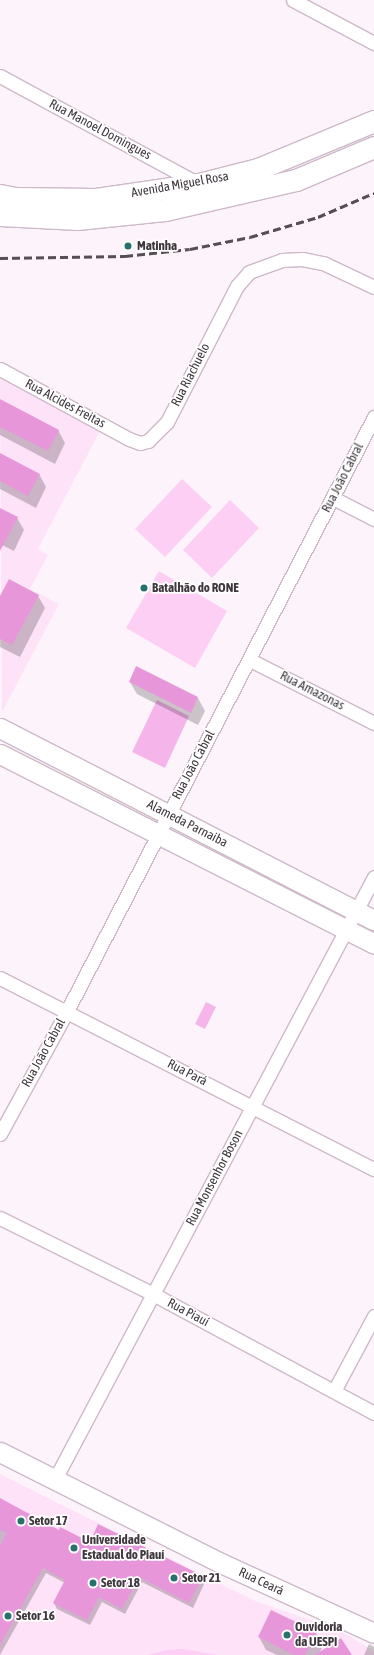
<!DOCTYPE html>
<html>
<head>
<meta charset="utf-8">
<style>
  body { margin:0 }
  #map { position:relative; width:374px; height:1655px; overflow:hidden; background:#fdf4fb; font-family:"Asap Condensed",sans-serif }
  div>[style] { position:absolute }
  .built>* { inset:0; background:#fee2f8 }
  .green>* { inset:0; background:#fecff4 }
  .water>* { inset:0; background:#f6b5ea }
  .shadow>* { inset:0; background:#0003 }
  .building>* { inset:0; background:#e797d9 }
  .roads { filter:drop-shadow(1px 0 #ceb9c9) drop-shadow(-1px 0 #ceb9c9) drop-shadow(0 1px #ceb9c9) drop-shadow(0 -1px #ceb9c9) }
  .street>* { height:13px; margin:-6.5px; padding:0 6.5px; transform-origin:6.5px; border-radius:6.5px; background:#fff }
  .secondary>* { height:19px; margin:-9.5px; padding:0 9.5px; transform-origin:9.5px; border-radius:9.5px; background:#fff }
  .primary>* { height:21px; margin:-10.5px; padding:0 10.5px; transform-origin:10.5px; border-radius:10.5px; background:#fff }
  .rail>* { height:3px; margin-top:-1.5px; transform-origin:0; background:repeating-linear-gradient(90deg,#564e55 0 8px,transparent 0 12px) }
  .dots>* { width:11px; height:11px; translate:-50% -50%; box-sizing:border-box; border:2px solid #fff; border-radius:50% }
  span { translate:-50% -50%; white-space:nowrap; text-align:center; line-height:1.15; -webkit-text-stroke:3.5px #fff; paint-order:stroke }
  .street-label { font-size:13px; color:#40383f }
  .poi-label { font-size:13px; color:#40383f; font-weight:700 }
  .left { translate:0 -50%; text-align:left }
</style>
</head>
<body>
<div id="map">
  <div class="built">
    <div style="clip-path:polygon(0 375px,101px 429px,38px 549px,48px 555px,30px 589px,59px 604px,2px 712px)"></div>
    <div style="clip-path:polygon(0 1474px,255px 1601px,339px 1630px,374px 1651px,374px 1655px,0 1655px)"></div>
  </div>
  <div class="green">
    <div style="clip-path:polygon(182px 479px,212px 507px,165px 557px,135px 529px)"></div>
    <div style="clip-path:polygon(230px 500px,259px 528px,212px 578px,183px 550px)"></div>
    <div style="clip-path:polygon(159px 571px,227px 611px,195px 668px,126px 628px)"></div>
    <div style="clip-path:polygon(183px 1649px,218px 1655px,147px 1655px,167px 1650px)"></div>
  </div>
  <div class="water">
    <div style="clip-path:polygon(157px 700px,189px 716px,165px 768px,132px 752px)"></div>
    <div style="clip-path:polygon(206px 1002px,216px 1007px,205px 1029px,195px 1024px)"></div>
  </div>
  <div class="shadow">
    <div style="clip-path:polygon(0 400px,58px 430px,65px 443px,55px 464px,0 435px)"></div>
    <div style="clip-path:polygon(0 455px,39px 474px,46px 487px,36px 508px,0 489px)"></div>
    <div style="clip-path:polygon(0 509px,17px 518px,24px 530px,14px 551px,0 544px)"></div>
    <div style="clip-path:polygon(38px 596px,45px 608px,20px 657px,0 647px,0 598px)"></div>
    <div style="clip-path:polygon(137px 667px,198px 698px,205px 711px,198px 725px,137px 694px,130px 682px)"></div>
    <div style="clip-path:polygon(0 1499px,59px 1531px,202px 1576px,205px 1582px,193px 1608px,142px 1582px,125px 1614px,102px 1602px,90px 1625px,57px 1609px,54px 1603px,65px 1583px,46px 1573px,0 1655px)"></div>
    <div style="clip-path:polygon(316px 1633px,323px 1646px,319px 1654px,351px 1655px,277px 1655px,266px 1650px,259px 1637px)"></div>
    <div style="clip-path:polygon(369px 1644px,374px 1647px,374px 1655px,364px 1655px)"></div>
  </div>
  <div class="building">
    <div style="clip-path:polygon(0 399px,59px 430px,48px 451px,0 427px)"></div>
    <div style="clip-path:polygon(0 453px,40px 474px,28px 496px,0 481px)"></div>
    <div style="clip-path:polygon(0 508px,18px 517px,0 551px)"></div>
    <div style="clip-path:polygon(9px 579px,39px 595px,12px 645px,0 639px,0 596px)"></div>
    <div style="clip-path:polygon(136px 666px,198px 697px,191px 713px,129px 682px)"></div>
    <div style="clip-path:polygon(0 1498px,59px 1530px,60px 1527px,90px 1542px,98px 1524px,203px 1576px,189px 1603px,139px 1577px,122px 1609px,99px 1597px,87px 1620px,53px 1603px,65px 1580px,43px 1568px,0 1645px,0 1546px,7px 1533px,0 1530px)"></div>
    <div style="clip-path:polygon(271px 1610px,317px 1632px,305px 1655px,294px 1655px,258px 1637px)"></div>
    <div style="clip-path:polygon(341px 1638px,352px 1655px,315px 1655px)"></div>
  </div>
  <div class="roads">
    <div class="street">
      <div style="left:293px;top:0;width:92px;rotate:28deg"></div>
      <div style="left:0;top:76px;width:226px;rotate:28.5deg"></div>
      <div style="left:0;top:369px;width:147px;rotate:28.5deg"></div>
      <div style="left:129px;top:439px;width:12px;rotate:20deg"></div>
      <div style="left:140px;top:443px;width:8px;rotate:-14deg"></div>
      <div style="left:148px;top:441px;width:27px;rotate:-45deg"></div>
      <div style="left:167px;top:422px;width:153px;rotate:-62.8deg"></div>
      <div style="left:237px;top:286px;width:18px;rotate:-49deg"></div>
      <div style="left:249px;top:272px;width:35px;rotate:-20deg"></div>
      <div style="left:282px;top:260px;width:20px;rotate:-3deg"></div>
      <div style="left:302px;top:259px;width:21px;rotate:11deg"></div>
      <div style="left:323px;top:263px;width:56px;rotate:25.2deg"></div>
      <div style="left:333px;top:498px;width:46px;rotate:27.1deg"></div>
      <div style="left:250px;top:660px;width:139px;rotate:26.9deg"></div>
      <div style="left:0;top:978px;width:420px;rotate:27.1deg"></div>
      <div style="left:0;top:1134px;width:140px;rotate:-61.4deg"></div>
      <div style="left:67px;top:1011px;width:669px;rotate:-62.67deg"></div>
      <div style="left:0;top:1218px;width:171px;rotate:26.4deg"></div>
      <div style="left:153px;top:1294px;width:251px;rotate:28.3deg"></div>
      <div style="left:334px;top:1391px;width:85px;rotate:-61.9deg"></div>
      <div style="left:55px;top:1479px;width:681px;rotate:-62.08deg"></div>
    </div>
    <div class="secondary">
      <div style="left:0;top:728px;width:420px;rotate:27.2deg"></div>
      <div style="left:0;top:754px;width:419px;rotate:26.9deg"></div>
      <div style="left:0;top:1452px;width:247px;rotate:26.7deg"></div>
      <div style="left:221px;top:1563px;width:168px;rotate:24.6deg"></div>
    </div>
    <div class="primary">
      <div style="left:0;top:195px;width:16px;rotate:11deg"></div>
      <div style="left:16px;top:198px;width:80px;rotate:0.7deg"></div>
      <div style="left:96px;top:199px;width:104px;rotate:-8.3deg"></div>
      <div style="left:199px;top:184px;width:61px;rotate:-14.3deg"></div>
      <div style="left:258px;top:169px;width:126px;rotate:-22.5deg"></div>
      <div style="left:0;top:215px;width:77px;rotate:3deg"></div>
      <div style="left:77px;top:219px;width:88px;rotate:-5.8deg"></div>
      <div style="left:165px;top:210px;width:134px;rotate:-12.9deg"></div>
      <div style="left:296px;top:180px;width:85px;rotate:-22.9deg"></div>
    </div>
  </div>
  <div class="rail">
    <div style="left:0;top:258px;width:125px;rotate:-0.9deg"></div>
    <div style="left:125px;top:256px;width:65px;rotate:-6.1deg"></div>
    <div style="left:190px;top:249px;width:61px;rotate:-11.3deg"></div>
    <div style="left:250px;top:237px;width:71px;rotate:-16.4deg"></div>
    <div style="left:318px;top:217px;width:61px;rotate:-23.2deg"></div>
  </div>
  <div class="dots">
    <div style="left:128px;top:246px;background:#26706d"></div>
    <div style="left:144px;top:588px;background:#26706d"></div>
    <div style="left:21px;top:1521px;background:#26706d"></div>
    <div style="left:74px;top:1548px;background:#26706d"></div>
    <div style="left:174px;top:1578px;background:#26706d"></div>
    <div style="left:93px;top:1583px;background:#26706d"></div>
    <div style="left:8px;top:1616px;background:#26706d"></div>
    <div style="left:287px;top:1635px;background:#26706d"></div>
  </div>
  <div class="street-label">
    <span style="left:100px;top:130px;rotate:28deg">Rua Manoel Domingues</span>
    <span style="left:180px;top:185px;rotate:-10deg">Avenida Miguel Rosa</span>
    <span style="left:191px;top:375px;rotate:-63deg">Rua Riachuelo</span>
    <span style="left:65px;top:404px;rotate:28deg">Rua Alcides Freitas</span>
    <span style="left:343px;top:478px;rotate:-63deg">Rua João Cabral</span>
    <span style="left:312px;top:691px;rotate:27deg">Rua Amazonas</span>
    <span style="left:194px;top:765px;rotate:-62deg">Rua João Cabral</span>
    <span style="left:187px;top:824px;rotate:27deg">Alameda Parnaiba</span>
    <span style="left:44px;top:1053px;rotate:-61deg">Rua João Cabral</span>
    <span style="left:187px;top:1073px;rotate:27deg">Rua Pará</span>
    <span style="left:215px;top:1178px;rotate:-62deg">Rua Monsenhor Boson</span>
    <span style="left:188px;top:1313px;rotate:28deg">Rua Piauí</span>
    <span style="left:261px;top:1582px;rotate:25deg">Rua Ceará</span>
  </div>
  <div class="poi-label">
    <span class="left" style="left:137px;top:246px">Matinha</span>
    <span class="left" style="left:152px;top:588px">Batalhão do RONE</span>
    <span class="left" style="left:29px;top:1521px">Setor 17</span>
    <span class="left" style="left:82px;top:1548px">Universidade<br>Estadual do Piauí</span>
    <span class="left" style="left:182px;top:1578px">Setor 21</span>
    <span class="left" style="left:101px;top:1583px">Setor 18</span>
    <span class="left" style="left:16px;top:1616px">Setor 16</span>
    <span class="left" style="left:295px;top:1635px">Ouvidoria<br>da UESPI</span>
  </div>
</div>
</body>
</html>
